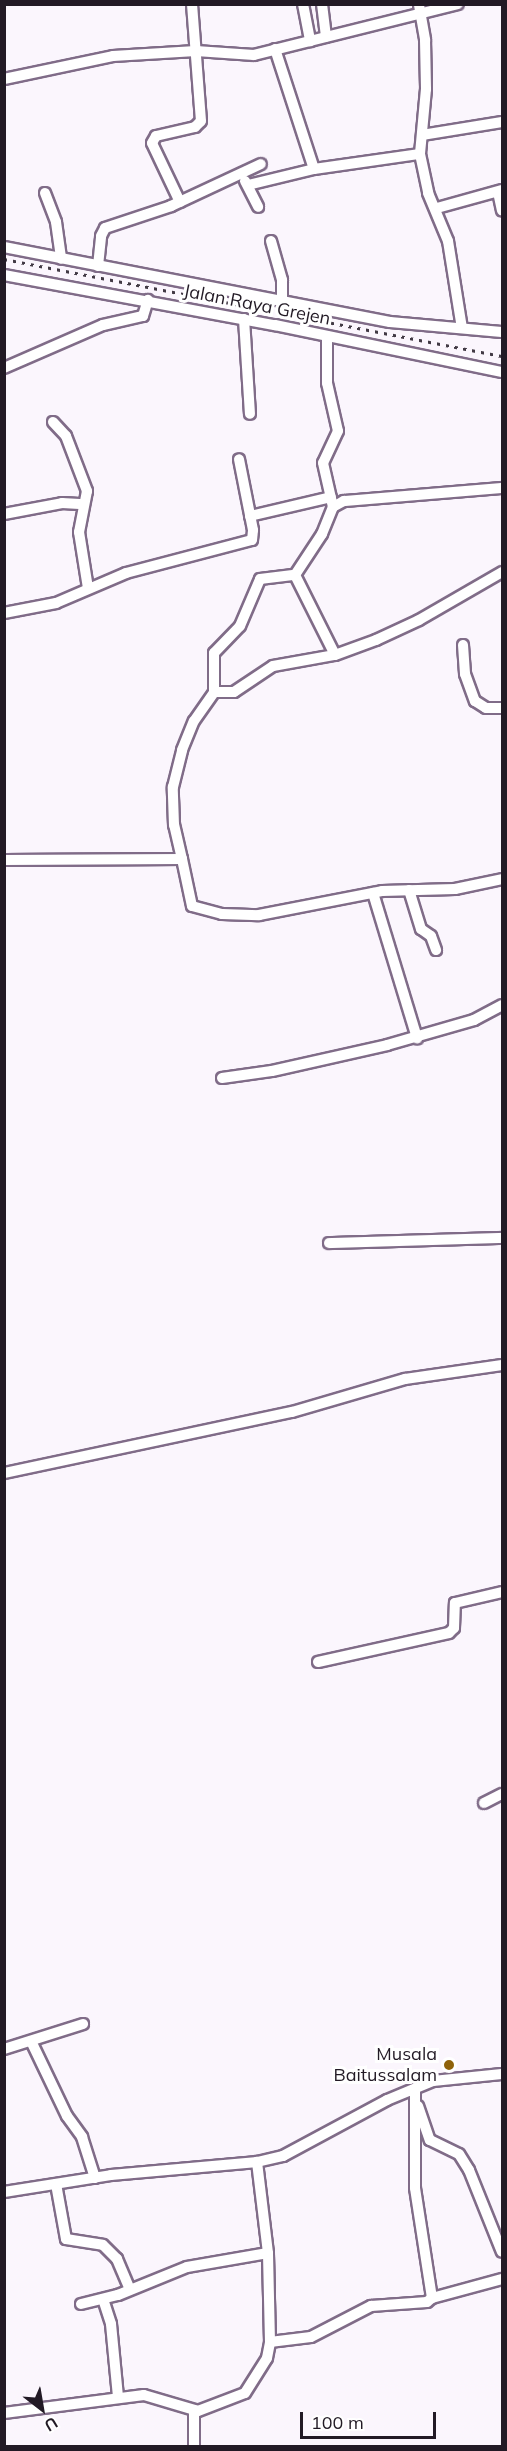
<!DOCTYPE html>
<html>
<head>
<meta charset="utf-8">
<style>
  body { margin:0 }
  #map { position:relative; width:507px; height:2451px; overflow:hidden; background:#fbf6fd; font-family:Mulish,sans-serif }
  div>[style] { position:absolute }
  .roads { filter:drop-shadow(2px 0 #806c88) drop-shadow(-2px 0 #806c88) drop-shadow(0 2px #806c88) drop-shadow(0 -2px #806c88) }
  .minor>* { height:10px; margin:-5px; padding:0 5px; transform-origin:5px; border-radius:5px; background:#fff }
  .rail>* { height:3px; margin-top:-1.5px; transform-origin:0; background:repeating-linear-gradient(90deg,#423a45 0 3px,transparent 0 9px) }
  .dots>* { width:16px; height:16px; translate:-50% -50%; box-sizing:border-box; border:3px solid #fff; border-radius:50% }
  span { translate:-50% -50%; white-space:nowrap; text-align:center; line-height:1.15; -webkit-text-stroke:6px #fff; paint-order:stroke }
  .street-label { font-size:18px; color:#221a25 }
  .poi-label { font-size:18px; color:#221a25 }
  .right { translate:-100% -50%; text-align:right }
  .frame { position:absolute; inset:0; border:6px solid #221a25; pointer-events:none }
  .north { position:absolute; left:12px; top:2379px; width:60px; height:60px; -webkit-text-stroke:4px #fff; paint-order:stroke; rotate:149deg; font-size:16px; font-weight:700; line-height:24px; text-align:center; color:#221a25 }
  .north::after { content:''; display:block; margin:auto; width:21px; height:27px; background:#221a25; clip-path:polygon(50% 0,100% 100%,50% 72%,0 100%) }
  .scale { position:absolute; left:300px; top:2412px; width:136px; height:27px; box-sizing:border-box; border:3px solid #221a25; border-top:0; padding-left:8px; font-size:18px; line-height:21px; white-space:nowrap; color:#221a25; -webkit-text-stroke:4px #fff; paint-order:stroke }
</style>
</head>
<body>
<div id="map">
  <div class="roads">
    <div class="minor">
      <div style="left:303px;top:4px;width:38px;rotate:79deg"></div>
      <div style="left:322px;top:4px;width:33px;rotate:83deg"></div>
      <div style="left:419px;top:5px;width:36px;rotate:80deg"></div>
      <div style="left:425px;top:40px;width:49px;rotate:88.8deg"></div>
      <div style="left:426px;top:89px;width:65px;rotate:95.3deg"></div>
      <div style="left:420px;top:154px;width:40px;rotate:78deg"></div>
      <div style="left:428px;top:193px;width:52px;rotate:67.4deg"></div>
      <div style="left:448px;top:241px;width:88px;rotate:80.9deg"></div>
      <div style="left:275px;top:49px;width:126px;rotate:72deg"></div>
      <div style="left:314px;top:169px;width:107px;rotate:-8.1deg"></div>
      <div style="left:4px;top:79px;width:111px;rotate:-11.9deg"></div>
      <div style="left:113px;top:56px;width:83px;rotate:-3.4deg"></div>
      <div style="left:196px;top:51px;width:58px;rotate:3.9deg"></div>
      <div style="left:254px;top:55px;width:210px;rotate:-14deg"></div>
      <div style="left:422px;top:135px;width:81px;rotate:-9.2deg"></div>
      <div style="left:245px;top:181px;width:29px;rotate:63deg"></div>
      <div style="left:248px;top:185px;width:68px;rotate:-13.6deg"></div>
      <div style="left:498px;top:192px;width:19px;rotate:78deg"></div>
      <div style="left:45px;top:193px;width:31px;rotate:69deg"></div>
      <div style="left:56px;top:222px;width:37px;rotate:82deg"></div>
      <div style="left:180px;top:202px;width:65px;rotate:-115.4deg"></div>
      <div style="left:152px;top:143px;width:8px;rotate:-60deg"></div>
      <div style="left:156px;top:136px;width:40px;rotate:-13deg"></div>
      <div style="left:195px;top:127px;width:8px;rotate:-45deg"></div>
      <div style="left:201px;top:121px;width:117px;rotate:-94.4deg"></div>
      <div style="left:437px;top:208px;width:67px;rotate:-15.5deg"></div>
      <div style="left:271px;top:241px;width:41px;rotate:74.2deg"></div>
      <div style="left:282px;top:280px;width:21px;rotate:90deg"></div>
      <div style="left:4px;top:247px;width:393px;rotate:11deg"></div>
      <div style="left:390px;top:322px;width:112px;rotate:5.1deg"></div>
      <div style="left:98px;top:266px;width:30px;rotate:-84deg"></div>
      <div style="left:101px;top:236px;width:9px;rotate:-63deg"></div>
      <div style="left:105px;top:228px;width:70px;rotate:-18.4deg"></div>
      <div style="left:171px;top:206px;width:99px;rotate:-25deg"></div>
      <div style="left:4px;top:275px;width:276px;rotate:10.5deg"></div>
      <div style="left:275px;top:325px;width:232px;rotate:11.7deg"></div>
      <div style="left:244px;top:319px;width:95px;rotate:86.4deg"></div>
      <div style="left:327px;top:336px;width:47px;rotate:90deg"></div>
      <div style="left:327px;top:383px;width:49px;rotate:77.1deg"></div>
      <div style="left:338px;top:431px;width:35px;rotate:115deg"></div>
      <div style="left:323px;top:463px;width:45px;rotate:77.2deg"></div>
      <div style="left:4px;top:368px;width:108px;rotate:-23.5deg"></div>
      <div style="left:103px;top:325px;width:41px;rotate:-12.7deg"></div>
      <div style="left:143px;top:316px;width:17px;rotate:-73deg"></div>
      <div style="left:53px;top:422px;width:19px;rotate:47deg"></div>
      <div style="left:66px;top:436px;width:59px;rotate:69.1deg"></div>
      <div style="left:87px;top:491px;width:42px;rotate:101deg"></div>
      <div style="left:79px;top:532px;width:57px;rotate:80.9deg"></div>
      <div style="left:4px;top:514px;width:59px;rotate:-10.7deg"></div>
      <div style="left:62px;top:503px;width:22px;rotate:3deg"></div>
      <div style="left:250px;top:516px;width:83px;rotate:-13.2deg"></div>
      <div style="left:295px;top:575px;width:89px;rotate:63.4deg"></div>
      <div style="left:4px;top:613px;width:53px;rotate:-10.9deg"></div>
      <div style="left:56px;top:603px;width:76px;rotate:-23.2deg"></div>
      <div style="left:126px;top:573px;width:130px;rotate:-14.7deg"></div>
      <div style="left:252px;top:540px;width:10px;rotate:-84deg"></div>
      <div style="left:253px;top:530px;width:72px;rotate:-101.2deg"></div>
      <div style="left:463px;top:645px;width:29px;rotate:86deg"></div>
      <div style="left:465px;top:674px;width:29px;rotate:70deg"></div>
      <div style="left:475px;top:701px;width:13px;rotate:32deg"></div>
      <div style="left:486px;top:708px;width:16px"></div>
      <div style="left:214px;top:692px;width:20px"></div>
      <div style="left:234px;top:692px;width:47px;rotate:-33.7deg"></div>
      <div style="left:273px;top:666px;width:63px;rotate:-10.1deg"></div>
      <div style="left:335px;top:655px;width:44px;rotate:-20.1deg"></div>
      <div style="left:376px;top:640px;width:47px;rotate:-24.9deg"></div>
      <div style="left:419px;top:620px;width:96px;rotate:-30deg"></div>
      <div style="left:182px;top:859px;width:35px;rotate:-103deg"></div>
      <div style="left:174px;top:825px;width:38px;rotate:-92deg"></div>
      <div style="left:173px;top:787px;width:38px;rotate:-76deg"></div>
      <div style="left:182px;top:750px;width:31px;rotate:-68deg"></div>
      <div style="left:194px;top:721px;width:35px;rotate:-55deg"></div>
      <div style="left:214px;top:692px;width:39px;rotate:-90deg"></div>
      <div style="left:214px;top:653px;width:37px;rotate:-46deg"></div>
      <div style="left:240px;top:626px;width:51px;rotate:-66.9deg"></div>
      <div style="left:260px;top:579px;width:35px;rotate:-7deg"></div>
      <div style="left:295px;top:575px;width:49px;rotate:-56.6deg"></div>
      <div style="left:322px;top:534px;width:29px;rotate:-68deg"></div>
      <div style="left:333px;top:507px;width:13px;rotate:-29deg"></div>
      <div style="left:344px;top:501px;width:159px;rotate:-4.7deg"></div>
      <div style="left:4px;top:860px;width:178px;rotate:-0.3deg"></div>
      <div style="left:182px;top:859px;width:48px;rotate:78deg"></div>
      <div style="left:192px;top:906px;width:31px;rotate:15deg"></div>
      <div style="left:222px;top:914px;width:37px;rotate:2deg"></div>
      <div style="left:259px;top:915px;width:125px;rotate:-11deg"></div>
      <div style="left:382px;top:891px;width:73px;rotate:-1.6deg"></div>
      <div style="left:455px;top:889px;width:48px;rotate:-12deg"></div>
      <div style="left:409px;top:890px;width:41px;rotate:72.9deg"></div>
      <div style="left:421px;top:929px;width:12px;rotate:35deg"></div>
      <div style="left:431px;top:936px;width:15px;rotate:70deg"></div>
      <div style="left:373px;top:893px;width:152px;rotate:73.1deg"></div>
      <div style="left:222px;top:1078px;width:50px;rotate:-8deg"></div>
      <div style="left:272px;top:1071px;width:118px;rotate:-12.7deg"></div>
      <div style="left:387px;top:1045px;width:91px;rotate:-16deg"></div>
      <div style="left:474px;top:1020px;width:32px;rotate:-28deg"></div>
      <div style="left:329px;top:1243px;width:173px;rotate:-1.7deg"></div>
      <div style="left:4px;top:1473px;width:294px;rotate:-12deg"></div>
      <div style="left:292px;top:1412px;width:118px;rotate:-16.3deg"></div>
      <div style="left:405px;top:1379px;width:98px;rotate:-8.2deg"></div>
      <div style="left:318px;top:1662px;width:134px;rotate:-12.5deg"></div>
      <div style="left:449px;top:1633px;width:7px;rotate:-45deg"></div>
      <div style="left:454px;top:1628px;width:25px;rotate:-88deg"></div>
      <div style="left:455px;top:1603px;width:48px;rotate:-13.2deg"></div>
      <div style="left:484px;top:1803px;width:20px;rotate:-27deg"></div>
      <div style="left:31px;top:2041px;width:83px;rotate:64.4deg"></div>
      <div style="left:67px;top:2116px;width:26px;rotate:54deg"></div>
      <div style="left:82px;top:2137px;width:43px;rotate:72.4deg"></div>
      <div style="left:4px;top:2049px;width:83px;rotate:-17.6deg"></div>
      <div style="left:418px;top:2106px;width:36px;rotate:71deg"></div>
      <div style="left:430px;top:2140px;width:32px;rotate:26deg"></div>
      <div style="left:459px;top:2154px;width:19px;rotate:58deg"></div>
      <div style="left:469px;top:2170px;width:88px;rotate:68.1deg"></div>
      <div style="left:56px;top:2184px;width:56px;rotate:79.7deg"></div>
      <div style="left:66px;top:2239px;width:37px;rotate:9deg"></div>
      <div style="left:103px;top:2245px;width:20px;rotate:45deg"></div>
      <div style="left:117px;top:2259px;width:33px;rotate:67deg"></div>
      <div style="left:4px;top:2192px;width:108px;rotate:-9deg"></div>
      <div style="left:111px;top:2175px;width:147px;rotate:-5.1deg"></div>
      <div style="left:257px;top:2162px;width:27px;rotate:-13deg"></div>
      <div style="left:283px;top:2156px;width:118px;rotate:-28.3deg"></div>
      <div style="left:387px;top:2100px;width:50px;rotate:-22.4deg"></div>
      <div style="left:433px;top:2081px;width:69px;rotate:-5.8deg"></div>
      <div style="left:432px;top:2298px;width:73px;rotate:-15.2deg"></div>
      <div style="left:103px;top:2299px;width:26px;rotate:72deg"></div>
      <div style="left:111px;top:2324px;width:73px;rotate:84.5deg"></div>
      <div style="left:81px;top:2304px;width:38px;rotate:-14deg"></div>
      <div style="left:118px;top:2295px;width:74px;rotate:-22.1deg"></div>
      <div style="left:187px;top:2267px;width:82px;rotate:-9.8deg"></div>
      <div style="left:270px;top:2342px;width:41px;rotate:-7deg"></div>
      <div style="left:311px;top:2337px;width:68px;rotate:-27.3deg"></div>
      <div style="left:371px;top:2306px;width:56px;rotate:-4.1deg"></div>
      <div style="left:427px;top:2302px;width:6px;rotate:-39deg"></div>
      <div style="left:432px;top:2298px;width:111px;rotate:-98.8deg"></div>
      <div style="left:415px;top:2188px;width:99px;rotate:-90deg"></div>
      <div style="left:194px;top:2410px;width:36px;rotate:90deg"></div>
      <div style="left:4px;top:2413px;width:141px;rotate:-7.3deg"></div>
      <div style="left:144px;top:2395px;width:56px;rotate:16.5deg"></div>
      <div style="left:198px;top:2411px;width:50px;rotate:-21deg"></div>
      <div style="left:245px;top:2393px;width:41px;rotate:-57.8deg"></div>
      <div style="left:267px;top:2358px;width:16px;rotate:-79deg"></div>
      <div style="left:270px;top:2342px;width:89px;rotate:-91.3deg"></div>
      <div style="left:268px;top:2253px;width:92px;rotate:-96.9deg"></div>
    </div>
  </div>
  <div class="rail">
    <div style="left:4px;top:259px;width:507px;rotate:11.02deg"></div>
  </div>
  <div class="dots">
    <div style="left:449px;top:2065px;background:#8f620a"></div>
  </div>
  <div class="street-label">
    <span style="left:257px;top:305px;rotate:11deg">Jalan Raya Grejen</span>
  </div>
  <div class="poi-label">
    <span class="right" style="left:437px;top:2065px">Musala<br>Baitussalam</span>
  </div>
  <div class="frame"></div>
  <div class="north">U</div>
  <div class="scale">100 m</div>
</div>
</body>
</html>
